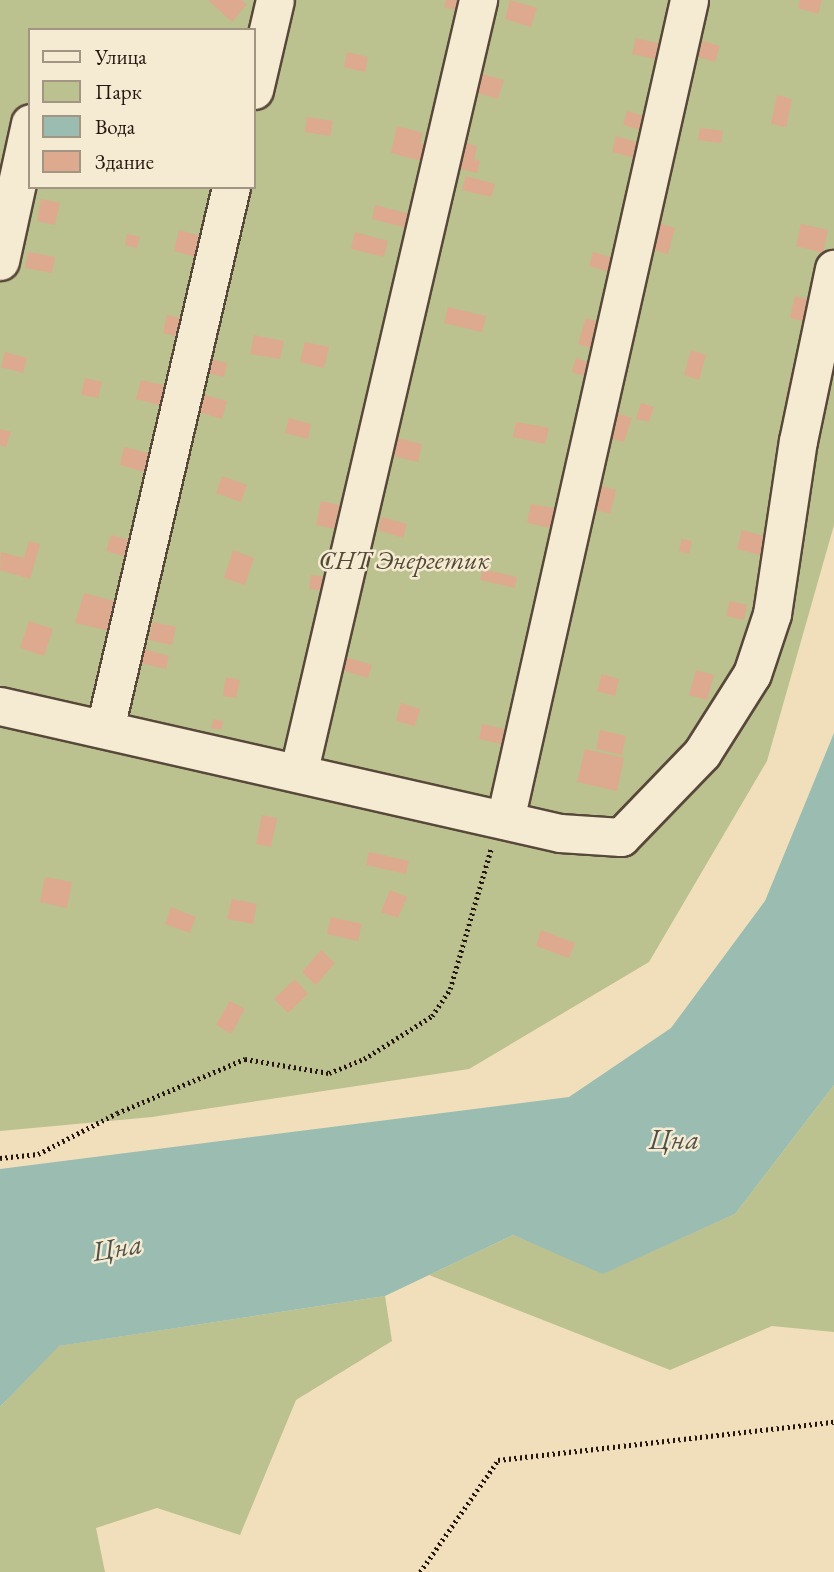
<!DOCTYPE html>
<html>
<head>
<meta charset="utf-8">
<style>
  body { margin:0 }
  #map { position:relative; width:834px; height:1572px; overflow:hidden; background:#f0dfba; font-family:"EB Garamond",serif }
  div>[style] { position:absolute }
  .green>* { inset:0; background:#bbc18f }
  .water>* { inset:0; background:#9abcb1 }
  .building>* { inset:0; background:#deaa8f }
  .path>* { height:4.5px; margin-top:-2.25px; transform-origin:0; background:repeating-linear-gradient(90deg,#25160f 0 2px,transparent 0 5.5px) }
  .roads { filter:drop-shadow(2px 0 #58483a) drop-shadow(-2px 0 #58483a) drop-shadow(0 2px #58483a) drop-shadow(0 -2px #58483a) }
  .minor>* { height:37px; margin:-18.5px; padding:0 18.5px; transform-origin:18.5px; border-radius:18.5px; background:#f5ead2 }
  span { translate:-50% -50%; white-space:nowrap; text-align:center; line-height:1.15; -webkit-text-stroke:5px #f5ead2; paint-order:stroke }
  .park-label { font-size:26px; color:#524935; font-style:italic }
  .water-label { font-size:28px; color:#4e5048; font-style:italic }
  .legend { position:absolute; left:28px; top:28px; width:228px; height:161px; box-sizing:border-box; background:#f5ead2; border:2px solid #a29584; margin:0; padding:9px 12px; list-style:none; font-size:21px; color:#25160f }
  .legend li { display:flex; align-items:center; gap:14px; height:35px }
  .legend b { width:35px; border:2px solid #a29584 }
</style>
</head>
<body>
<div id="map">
  <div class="green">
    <div style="clip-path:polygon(evenodd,0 0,834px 0,834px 525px,767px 761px,649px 962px,469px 1069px,152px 1117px,0 1131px,0 0,30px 30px,254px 30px,254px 187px,30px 187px,30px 30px)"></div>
    <div style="clip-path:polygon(834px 1085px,834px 1332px,772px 1326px,670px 1370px,429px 1275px,513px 1235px,604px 1273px,735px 1214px)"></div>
    <div style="clip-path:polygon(385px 1296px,392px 1341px,296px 1400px,240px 1535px,157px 1508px,96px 1528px,105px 1572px,0 1572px,0 1407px,58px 1346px)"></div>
  </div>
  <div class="water">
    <div style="clip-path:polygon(834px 733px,834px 1085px,735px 1214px,603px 1274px,513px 1235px,385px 1296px,59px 1346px,0 1407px,0 1169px,569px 1097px,671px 1028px,765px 901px)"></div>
  </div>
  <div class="building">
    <div style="clip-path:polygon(208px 0,241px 0,247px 4px,232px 22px)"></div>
    <div style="clip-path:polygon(446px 0,463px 0,460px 11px,444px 7px)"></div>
    <div style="clip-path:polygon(510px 0,537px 8px,531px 27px,505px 19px)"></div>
    <div style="clip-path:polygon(800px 0,822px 0,818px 14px,798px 8px)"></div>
    <div style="clip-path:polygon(636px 38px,671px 46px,668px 62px,632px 54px)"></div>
    <div style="clip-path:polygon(703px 41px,720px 46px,715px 62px,698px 57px)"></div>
    <div style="clip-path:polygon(347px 52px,368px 57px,365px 72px,344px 67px)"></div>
    <div style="clip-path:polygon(479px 73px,504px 80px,498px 99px,474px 92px)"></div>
    <div style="clip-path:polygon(777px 95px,792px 99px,786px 127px,771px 124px)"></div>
    <div style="clip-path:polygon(627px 111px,652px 118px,648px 132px,623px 125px)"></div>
    <div style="clip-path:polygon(307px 117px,333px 121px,330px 136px,305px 132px)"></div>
    <div style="clip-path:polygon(397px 126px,423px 133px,420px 143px,437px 147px,433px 164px,391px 153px)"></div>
    <div style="clip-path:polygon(700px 128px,723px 131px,721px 143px,698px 140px)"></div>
    <div style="clip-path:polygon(616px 136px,640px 143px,635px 158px,612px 152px)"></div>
    <div style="clip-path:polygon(463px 142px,477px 146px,474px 159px,480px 161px,477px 173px,457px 168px)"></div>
    <div style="clip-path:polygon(466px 176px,495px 184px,491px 197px,462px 190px)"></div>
    <div style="clip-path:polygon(41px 199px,60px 203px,55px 225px,37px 221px)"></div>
    <div style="clip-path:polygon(375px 205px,414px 215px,411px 229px,372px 219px)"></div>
    <div style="clip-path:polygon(652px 221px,675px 228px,668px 254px,644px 247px)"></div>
    <div style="clip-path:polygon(801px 224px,828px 230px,823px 253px,796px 246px)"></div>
    <div style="clip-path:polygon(179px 230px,205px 237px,200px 258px,174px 251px)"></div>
    <div style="clip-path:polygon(355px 232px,388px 241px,384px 257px,351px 249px)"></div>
    <div style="clip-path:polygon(127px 234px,140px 237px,137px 248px,125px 245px)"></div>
    <div style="clip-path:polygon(28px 252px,55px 257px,52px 273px,25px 268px)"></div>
    <div style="clip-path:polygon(593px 252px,617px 259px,613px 273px,589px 266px)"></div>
    <div style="clip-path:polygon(795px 296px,817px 302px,811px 323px,790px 318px)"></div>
    <div style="clip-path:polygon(448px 307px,486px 316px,482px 332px,444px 323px)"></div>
    <div style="clip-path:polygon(167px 315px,193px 321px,189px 339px,163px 333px)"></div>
    <div style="clip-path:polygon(586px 318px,607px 324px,600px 351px,578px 344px)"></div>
    <div style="clip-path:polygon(254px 335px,284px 341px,280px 359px,250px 354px)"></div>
    <div style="clip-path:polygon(305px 342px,329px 347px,324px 368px,300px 362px)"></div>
    <div style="clip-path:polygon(691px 350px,706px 355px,699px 380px,684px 375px)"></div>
    <div style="clip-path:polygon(5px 352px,27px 358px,23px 373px,1px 367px)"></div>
    <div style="clip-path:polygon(206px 358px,227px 363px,224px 377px,202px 372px)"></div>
    <div style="clip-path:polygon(576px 358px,596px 365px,592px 379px,572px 372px)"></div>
    <div style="clip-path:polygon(791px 374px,806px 377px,801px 402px,785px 399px)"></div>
    <div style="clip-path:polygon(85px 378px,102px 382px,98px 398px,81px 395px)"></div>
    <div style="clip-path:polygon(141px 380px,176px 388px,171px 408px,136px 399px)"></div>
    <div style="clip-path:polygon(202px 394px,227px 401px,222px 419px,198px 412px)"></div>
    <div style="clip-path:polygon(641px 403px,654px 407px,649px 422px,636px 419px)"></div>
    <div style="clip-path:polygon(613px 412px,632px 418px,624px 442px,606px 437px)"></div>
    <div style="clip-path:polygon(289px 418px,311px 424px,308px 439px,285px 433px)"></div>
    <div style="clip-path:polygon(516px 422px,549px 428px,545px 444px,513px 437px)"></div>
    <div style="clip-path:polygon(0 429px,11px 432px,6px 447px,0 445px)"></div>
    <div style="clip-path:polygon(394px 437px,422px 444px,418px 462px,389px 455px)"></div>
    <div style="clip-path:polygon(124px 447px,152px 454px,148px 473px,120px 465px)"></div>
    <div style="clip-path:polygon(222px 476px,247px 485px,241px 502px,216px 493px)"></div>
    <div style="clip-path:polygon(594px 484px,616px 490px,610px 514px,587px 507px)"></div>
    <div style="clip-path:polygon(321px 501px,340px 505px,335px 529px,316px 525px)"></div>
    <div style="clip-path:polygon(531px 504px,560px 509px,556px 529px,527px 523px)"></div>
    <div style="clip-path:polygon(382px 517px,407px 524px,403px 538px,378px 530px)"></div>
    <div style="clip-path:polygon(742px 530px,769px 537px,764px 556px,737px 549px)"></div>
    <div style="clip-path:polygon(111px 535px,143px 544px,138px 560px,106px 551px)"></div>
    <div style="clip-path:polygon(682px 539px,692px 541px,689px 554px,679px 551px)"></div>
    <div style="clip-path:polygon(29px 541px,40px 544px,30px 579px,0 570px,1px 552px,24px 558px)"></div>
    <div style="clip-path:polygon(233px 550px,254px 558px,245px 585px,224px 578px)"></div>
    <div style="clip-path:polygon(483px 569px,517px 577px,515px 588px,480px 580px)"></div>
    <div style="clip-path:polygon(311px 575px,333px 578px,331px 592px,309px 589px)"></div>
    <div style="clip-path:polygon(84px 593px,121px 603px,114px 632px,75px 623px)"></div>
    <div style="clip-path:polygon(730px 601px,747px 605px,744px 620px,726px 616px)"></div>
    <div style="clip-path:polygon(29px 621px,53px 629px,44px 656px,20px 648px)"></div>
    <div style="clip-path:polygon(153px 622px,176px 627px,172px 645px,149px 640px)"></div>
    <div style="clip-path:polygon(144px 649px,169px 656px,166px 669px,141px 663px)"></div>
    <div style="clip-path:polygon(346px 657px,372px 665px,368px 678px,342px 670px)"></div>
    <div style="clip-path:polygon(696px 670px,714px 675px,707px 700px,689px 695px)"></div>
    <div style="clip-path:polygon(602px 674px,619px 679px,615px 696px,597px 691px)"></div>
    <div style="clip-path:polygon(226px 677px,240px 680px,236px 698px,223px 696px)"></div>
    <div style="clip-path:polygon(401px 703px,420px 709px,415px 726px,396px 721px)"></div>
    <div style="clip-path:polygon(213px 719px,223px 721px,221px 730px,211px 728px)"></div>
    <div style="clip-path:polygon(482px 724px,509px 730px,505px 745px,479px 739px)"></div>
    <div style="clip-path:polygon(600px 730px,626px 736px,622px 755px,596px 749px)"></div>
    <div style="clip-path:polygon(585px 749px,624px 758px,617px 791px,577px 782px)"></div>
    <div style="clip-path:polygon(262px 815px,277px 818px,271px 847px,256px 844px)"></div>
    <div style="clip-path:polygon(369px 852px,409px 861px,406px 874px,366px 865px)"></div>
    <div style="clip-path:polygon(45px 877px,72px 882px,67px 908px,40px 902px)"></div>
    <div style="clip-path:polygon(390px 890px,407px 897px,398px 918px,381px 912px)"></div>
    <div style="clip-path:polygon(232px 899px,257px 904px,253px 924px,227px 919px)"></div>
    <div style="clip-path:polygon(171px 907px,196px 917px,190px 933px,165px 924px)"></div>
    <div style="clip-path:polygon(331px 917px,362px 924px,358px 941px,327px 934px)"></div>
    <div style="clip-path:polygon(541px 930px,575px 943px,569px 958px,536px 946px)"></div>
    <div style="clip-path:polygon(321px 950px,335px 963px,316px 985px,302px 972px)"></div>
    <div style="clip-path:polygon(295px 979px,308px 994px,288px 1013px,274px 999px)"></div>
    <div style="clip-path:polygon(230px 1001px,245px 1009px,231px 1034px,216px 1025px)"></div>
  </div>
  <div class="path">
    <div style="left:0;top:1158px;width:38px;rotate:-6deg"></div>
    <div style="left:38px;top:1154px;width:89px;rotate:-27.4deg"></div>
    <div style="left:117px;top:1113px;width:139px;rotate:-22.9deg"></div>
    <div style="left:245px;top:1059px;width:85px;rotate:9.5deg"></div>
    <div style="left:329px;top:1073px;width:38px;rotate:-22deg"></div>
    <div style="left:364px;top:1059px;width:80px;rotate:-32.3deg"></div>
    <div style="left:432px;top:1016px;width:32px;rotate:-56deg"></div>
    <div style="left:450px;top:989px;width:146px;rotate:-73.7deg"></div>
    <div style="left:420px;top:1572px;width:136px;rotate:-55.1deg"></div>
    <div style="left:498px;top:1460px;width:338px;rotate:-6.5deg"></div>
  </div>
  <div class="roads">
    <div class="minor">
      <div style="left:254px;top:90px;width:92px;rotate:-76.9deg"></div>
      <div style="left:0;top:261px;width:141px;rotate:-77.7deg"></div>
      <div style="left:0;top:706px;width:574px;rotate:12.78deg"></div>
      <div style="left:560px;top:833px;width:61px;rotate:3.8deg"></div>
      <div style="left:621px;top:837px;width:117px;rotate:-46deg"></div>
      <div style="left:702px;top:753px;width:93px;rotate:-57.7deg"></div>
      <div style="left:752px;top:674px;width:63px;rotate:-71.6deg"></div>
      <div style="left:772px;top:614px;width:175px;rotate:-81.5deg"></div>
      <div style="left:798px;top:441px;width:176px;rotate:-78.2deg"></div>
      <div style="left:105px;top:728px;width:555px;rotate:-76.89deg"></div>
      <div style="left:299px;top:770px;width:791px;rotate:-76.91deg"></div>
      <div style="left:505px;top:820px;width:840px;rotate:-77.35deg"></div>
    </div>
  </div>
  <div class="park-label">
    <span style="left:404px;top:561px">СНТ Энергетик</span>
  </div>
  <div class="water-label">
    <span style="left:674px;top:1139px">Цна</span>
    <span style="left:117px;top:1247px;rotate:-10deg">Цна</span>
  </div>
  <ul class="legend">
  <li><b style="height:9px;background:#f5ead2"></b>Улица</li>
  <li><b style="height:19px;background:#bbc18f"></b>Парк</li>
  <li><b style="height:19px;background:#9abcb1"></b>Вода</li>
  <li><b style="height:19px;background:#deaa8f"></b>Здание</li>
  </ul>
</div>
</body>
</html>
